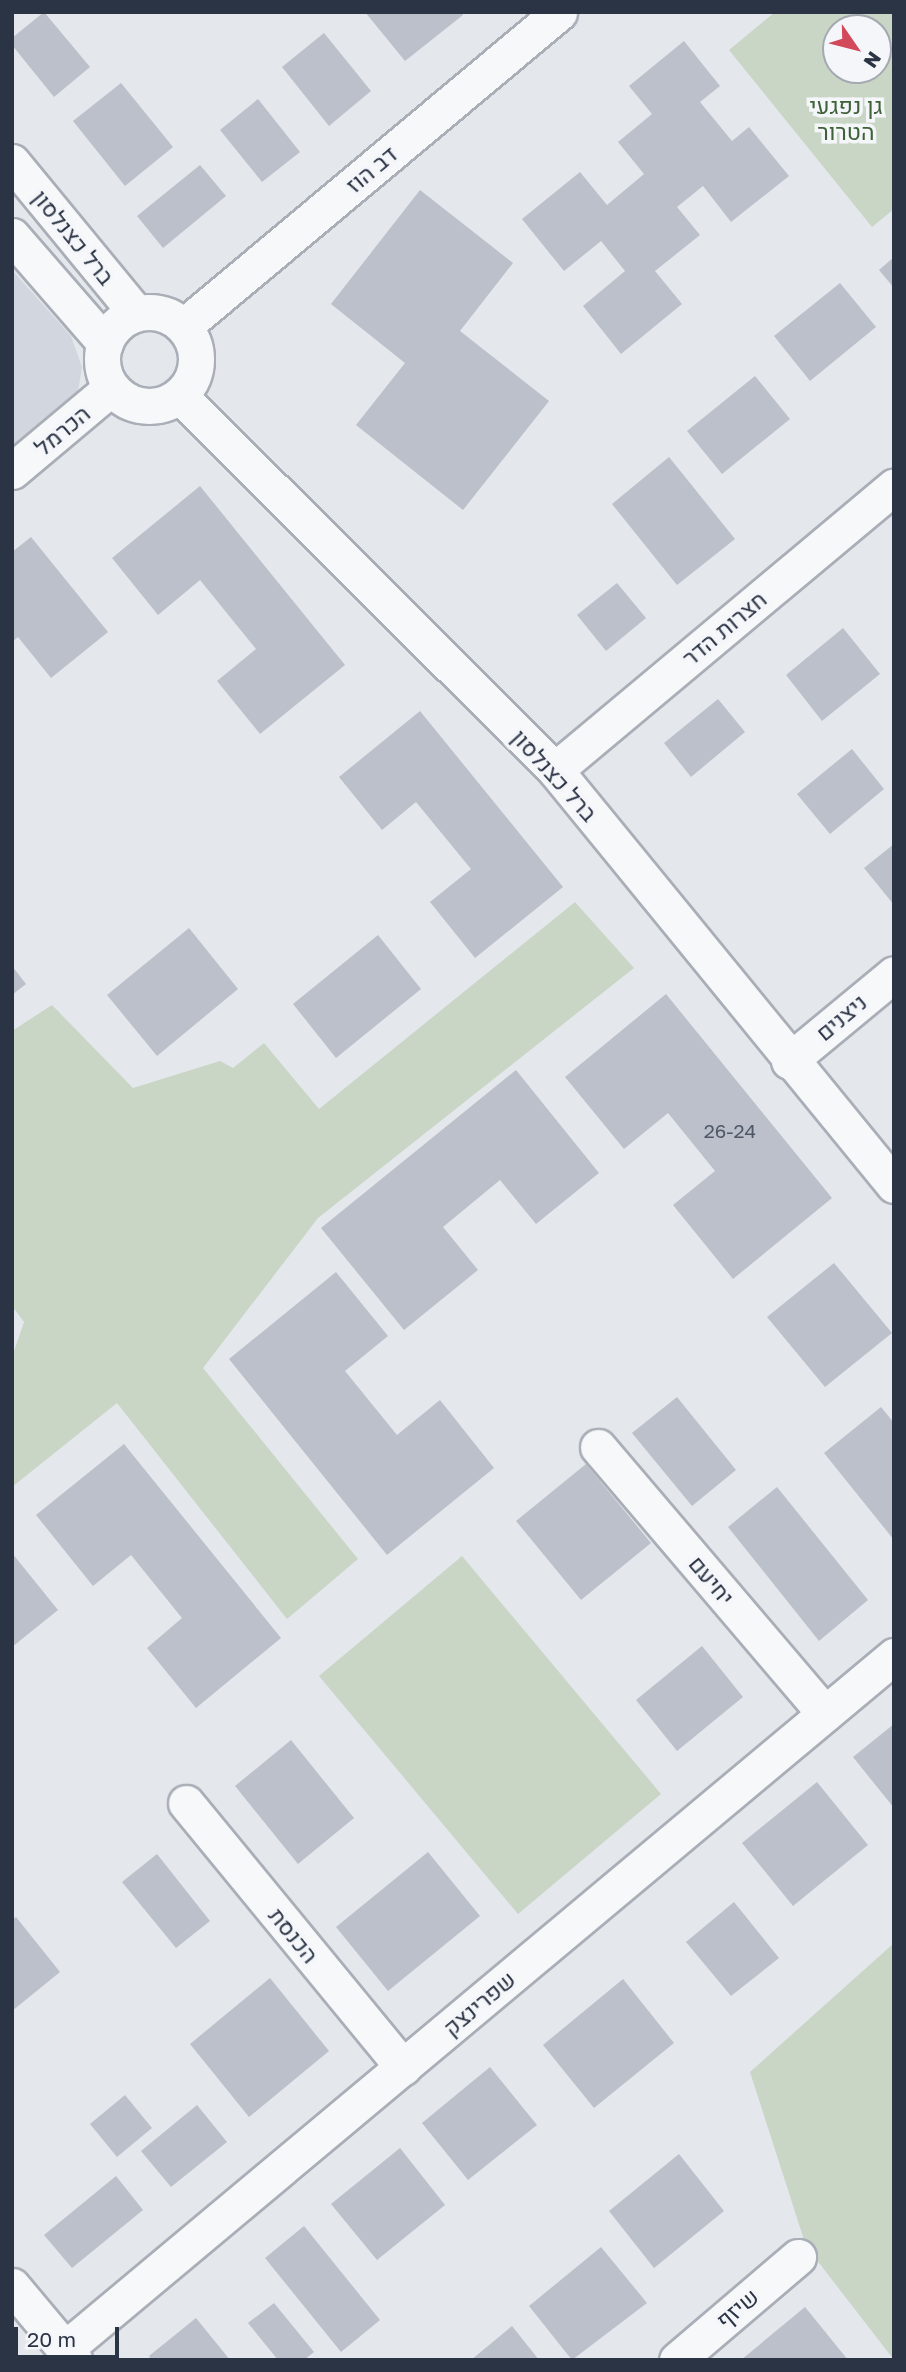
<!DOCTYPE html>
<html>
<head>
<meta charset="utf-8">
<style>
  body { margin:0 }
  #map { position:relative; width:906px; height:2372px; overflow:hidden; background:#e4e7ec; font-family:"Golos Text",Heebo,sans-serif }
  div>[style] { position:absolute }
  .built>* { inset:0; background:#d2d6de }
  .green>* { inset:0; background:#c9d6c5 }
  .building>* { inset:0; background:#bbc0ca }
  .roads { filter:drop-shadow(2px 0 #a9aeb7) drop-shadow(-2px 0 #a9aeb7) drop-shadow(0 2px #a9aeb7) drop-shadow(0 -2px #a9aeb7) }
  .minor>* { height:35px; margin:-17.5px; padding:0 17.5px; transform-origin:17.5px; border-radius:17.5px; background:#f7f8fa }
  .minor>.ring { margin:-17.5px; padding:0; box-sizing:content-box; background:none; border:35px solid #f7f8fa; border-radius:50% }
  span { translate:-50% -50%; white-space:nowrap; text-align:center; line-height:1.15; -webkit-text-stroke:7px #f4f6f9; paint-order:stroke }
  .number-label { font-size:19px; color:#4f5766 }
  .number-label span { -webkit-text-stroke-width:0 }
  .park-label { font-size:23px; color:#3f6138 }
  .street-label { font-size:23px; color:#2b3445 }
  .frame { position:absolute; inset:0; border:14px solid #2b3445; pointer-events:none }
  .north { position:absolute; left:822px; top:14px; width:70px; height:70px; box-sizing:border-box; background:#f4f6f9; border:2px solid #a4a8b1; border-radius:50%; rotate:125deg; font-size:19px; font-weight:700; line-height:28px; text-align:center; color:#2b3445 }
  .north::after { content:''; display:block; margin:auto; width:24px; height:32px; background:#d1495b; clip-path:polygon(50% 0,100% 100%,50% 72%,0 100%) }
  .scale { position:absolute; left:14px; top:2327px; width:105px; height:32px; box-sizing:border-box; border:4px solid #2b3445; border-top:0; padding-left:9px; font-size:21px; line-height:24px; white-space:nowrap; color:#2b3445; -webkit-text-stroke:5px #f4f6f9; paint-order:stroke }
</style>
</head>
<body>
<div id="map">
  <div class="built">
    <div style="clip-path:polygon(12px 270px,71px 336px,82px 367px,77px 397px,12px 453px)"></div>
  </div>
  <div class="green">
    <div style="clip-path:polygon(evenodd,775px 12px,894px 12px,894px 209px,872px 227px,729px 50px,775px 12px,836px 28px,878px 28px,878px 70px,836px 70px,836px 28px)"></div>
    <div style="clip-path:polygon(575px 902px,634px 968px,318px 1218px,203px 1368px,358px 1559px,287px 1619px,117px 1403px,12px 1487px,12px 1357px,24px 1322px,12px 1306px,12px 1031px,52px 1005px,133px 1088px,220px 1061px,233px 1068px,264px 1043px,319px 1109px)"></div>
    <div style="clip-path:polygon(462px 1556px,661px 1794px,518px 1914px,319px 1676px)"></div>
    <div style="clip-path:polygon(894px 1943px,894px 2360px,806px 2246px,750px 2072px)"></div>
  </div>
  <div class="building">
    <div style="clip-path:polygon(44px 12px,90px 67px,54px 97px,12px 45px,12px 38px)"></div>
    <div style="clip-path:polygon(365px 12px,461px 12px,463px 15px,405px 61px)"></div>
    <div style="clip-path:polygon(324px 33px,371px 91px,329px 126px,282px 67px)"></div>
    <div style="clip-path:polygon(684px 41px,720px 86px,700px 102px,732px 141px,749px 127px,789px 176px,731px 222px,703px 186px,677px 207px,700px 235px,655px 271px,682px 304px,621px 354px,583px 306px,625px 271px,601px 241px,564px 271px,522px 219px,580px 172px,607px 205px,644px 174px,618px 142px,652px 114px,629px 86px)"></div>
    <div style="clip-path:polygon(121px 83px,173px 147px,125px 186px,73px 121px)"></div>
    <div style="clip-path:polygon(258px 99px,300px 152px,262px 182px,220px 130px)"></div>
    <div style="clip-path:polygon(200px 165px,226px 196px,163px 248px,137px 216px)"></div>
    <div style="clip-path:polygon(420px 190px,513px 263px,460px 331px,549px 401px,463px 510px,356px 425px,405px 363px,331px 304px)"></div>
    <div style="clip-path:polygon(894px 257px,894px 288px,879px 270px)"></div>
    <div style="clip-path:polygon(840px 283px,876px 327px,810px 381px,774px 336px)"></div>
    <div style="clip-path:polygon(755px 376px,790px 419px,722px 474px,687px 431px)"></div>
    <div style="clip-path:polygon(669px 457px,735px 539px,677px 585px,612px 504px)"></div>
    <div style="clip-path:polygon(200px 486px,345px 665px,260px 734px,217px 681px,256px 649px,200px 580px,158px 615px,112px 558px)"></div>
    <div style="clip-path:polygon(31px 537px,108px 632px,51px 678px,18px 637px,12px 642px,12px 552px)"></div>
    <div style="clip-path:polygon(617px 583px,646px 618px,606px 651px,577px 615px)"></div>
    <div style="clip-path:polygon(843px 628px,880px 674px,822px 721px,786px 675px)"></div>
    <div style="clip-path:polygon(718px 699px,745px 732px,691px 777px,664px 743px)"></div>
    <div style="clip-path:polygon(420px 711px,563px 887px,475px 958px,430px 902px,471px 869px,416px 802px,382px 830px,339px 777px)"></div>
    <div style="clip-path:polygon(852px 749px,884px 789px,830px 834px,797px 794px)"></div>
    <div style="clip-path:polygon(894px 844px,894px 905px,864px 868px)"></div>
    <div style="clip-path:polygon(189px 928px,238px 989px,157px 1056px,107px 995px)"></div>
    <div style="clip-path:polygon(378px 935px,421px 989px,336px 1058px,293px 1004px)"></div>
    <div style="clip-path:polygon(12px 966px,26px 984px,12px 995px)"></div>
    <div style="clip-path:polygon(666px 994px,832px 1198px,733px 1279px,673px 1205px,715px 1171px,668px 1113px,624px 1149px,565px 1077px)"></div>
    <div style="clip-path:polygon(516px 1070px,599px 1173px,536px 1224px,500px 1180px,443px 1227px,478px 1270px,404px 1330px,321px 1228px)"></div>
    <div style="clip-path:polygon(834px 1263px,892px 1333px,825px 1387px,767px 1317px)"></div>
    <div style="clip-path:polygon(336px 1272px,388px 1336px,345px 1371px,397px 1435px,440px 1400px,494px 1468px,387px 1555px,229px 1359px)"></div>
    <div style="clip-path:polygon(677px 1397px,736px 1470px,692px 1506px,632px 1433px)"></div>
    <div style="clip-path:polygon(881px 1407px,894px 1423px,894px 1540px,824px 1453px)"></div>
    <div style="clip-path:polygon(124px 1444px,281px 1638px,196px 1708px,147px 1648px,182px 1618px,131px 1555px,93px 1586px,36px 1515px)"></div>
    <div style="clip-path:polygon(586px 1464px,651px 1543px,581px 1600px,516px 1521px)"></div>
    <div style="clip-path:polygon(777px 1487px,868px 1600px,819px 1641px,728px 1527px)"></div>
    <div style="clip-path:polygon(12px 1553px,58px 1610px,12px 1647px)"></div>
    <div style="clip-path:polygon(702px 1646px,743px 1697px,677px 1751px,636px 1700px)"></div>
    <div style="clip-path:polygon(894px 1724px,894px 1808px,853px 1757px)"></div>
    <div style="clip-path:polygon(291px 1740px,354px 1818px,298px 1864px,235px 1786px)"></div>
    <div style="clip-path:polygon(817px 1782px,868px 1845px,793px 1906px,742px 1843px)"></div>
    <div style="clip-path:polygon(428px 1852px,480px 1916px,388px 1991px,336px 1927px)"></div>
    <div style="clip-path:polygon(157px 1854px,210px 1921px,176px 1948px,122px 1882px)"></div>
    <div style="clip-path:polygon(734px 1902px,779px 1958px,731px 1996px,686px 1942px)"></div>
    <div style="clip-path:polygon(16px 1917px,60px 1972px,12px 2011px,12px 1920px)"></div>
    <div style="clip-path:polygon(270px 1978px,329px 2051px,249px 2117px,190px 2044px)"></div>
    <div style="clip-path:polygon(623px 1979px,674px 2043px,594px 2108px,543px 2045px)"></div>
    <div style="clip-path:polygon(490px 2067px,537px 2125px,468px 2180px,422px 2123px)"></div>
    <div style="clip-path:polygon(125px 2095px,152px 2128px,117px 2157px,90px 2124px)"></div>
    <div style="clip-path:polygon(197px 2105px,227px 2142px,171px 2187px,141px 2151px)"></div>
    <div style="clip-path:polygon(400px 2148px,445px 2205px,377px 2260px,331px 2204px)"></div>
    <div style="clip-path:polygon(679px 2154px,724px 2211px,654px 2268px,609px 2211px)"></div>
    <div style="clip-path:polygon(116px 2176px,143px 2210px,72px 2268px,44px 2235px)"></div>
    <div style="clip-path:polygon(304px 2226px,380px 2320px,341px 2352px,265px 2258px)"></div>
    <div style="clip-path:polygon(601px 2247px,647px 2303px,572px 2360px,529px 2306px)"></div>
    <div style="clip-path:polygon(274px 2303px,314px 2352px,304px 2360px,278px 2360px,248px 2323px)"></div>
    <div style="clip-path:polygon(805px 2307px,848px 2360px,741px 2360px)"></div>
    <div style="clip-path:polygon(196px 2318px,230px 2360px,151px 2360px,149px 2356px)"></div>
    <div style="clip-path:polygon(512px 2326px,539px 2360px,471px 2360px)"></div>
  </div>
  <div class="roads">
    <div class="minor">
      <div style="left:12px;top:162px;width:195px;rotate:50.6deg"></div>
      <div style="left:12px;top:236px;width:142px;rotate:49deg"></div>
      <div class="ring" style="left:102px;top:312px;width:59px;height:59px"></div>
      <div style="left:184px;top:326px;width:489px;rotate:-39.9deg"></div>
      <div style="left:180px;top:396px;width:530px;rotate:44.92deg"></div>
      <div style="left:555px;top:770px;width:536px;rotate:50.76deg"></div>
      <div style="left:12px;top:471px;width:129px;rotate:-40deg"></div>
      <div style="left:555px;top:770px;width:442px;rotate:-39.9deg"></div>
      <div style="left:789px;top:1061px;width:136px;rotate:-39.6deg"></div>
      <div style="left:598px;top:1447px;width:350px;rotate:49.6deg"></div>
      <div style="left:186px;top:1803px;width:342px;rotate:50.6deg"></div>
      <div style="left:12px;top:2286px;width:97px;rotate:50deg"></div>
      <div style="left:65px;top:2349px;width:1081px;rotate:-39.89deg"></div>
      <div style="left:677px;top:2360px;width:159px;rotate:-40.4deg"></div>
    </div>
  </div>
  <div class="number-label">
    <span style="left:730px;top:1131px">26-24</span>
  </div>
  <div class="park-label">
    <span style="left:846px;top:118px">גן נפגעי<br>הטרור</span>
  </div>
  <div class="street-label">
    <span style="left:371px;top:169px;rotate:-40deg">דב הוז</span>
    <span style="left:74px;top:237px;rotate:51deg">ברל כצנלסון</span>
    <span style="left:62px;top:430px;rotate:-40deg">הכרמל</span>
    <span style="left:724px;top:628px;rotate:-40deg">חצרות הדר</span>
    <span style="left:555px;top:775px;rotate:48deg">ברל כצנלסון</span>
    <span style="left:841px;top:1017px;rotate:-40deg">ניצנים</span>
    <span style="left:712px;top:1580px;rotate:50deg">יחיעם</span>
    <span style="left:294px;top:1935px;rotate:51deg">הכנסת</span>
    <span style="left:479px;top:2003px;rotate:-40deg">שפרינצק</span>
    <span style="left:737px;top:2308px;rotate:-40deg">שיזף</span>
  </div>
  <div class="frame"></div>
  <div class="north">N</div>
  <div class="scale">20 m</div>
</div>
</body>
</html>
